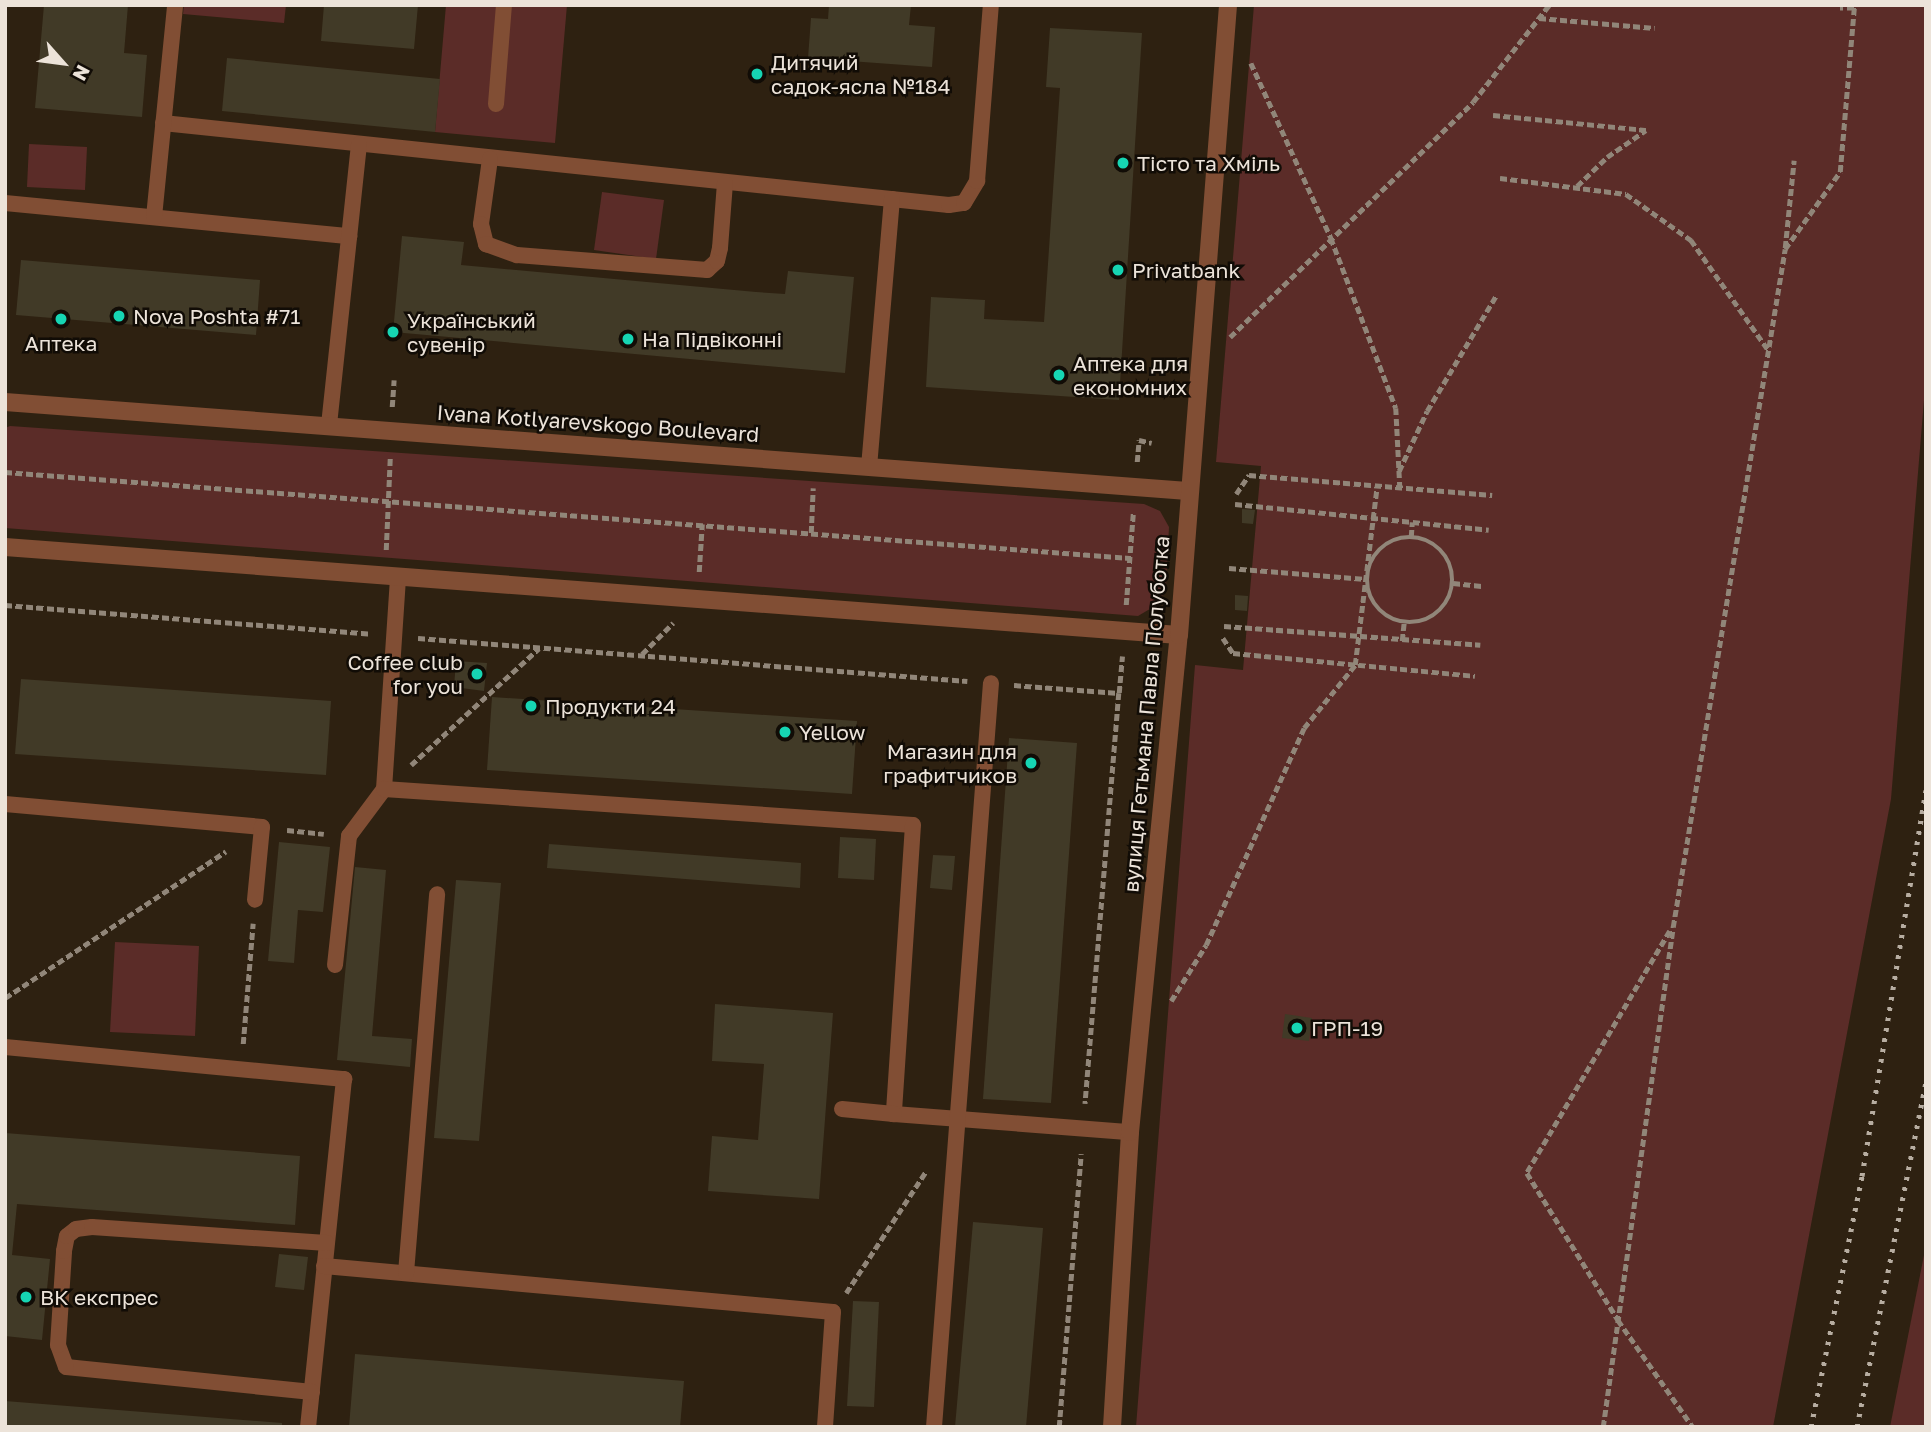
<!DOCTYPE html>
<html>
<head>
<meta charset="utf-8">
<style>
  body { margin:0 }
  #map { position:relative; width:1931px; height:1432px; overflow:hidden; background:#2e2111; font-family:"Golos Text",sans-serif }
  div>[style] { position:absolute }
  .green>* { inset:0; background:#5b2c28 }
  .building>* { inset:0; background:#413a27 }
  .path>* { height:4.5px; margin-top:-2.25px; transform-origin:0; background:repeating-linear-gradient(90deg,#918679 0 7px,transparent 0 10.5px) }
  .path>.ring { margin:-2.25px; padding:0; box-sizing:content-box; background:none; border:4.5px solid #918679; border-radius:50% }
  .lane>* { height:16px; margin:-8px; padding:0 8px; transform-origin:8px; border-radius:8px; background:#814e34 }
  .street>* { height:18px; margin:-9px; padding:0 9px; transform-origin:9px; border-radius:9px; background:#814e34 }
  .rail>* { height:5px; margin-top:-2.5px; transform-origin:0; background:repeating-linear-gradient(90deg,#b7ada1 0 3.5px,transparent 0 10.5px) }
  .dots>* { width:19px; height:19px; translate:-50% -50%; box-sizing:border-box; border:4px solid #110c06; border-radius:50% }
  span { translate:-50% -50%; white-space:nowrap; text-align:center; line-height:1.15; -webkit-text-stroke:5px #110c06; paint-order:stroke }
  .poi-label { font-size:21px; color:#ece3d9 }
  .left { translate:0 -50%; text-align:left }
  .right { translate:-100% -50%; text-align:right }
  .street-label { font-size:21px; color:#ece3d9 }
  .frame { position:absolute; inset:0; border:7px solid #ece3d9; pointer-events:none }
  .north { position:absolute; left:28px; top:28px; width:70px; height:70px; -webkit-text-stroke:5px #110c06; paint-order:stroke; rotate:118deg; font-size:19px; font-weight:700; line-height:28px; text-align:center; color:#ece3d9 }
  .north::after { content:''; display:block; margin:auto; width:24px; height:32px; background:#ece3d9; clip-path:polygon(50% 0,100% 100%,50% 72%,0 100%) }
</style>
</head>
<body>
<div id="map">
  <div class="green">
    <div style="clip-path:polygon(184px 5px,286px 5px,284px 23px,183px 14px)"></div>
    <div style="clip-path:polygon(446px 5px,567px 5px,555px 143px,435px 132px)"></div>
    <div style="clip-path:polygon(1254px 5px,1926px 5px,1926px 376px,1891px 799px,1773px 1427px,1136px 1427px,1195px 665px,1243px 670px,1261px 466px,1216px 462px)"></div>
    <div style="clip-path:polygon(29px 144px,87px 147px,85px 190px,27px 187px)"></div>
    <div style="clip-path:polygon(602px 192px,664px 200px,656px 259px,594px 250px)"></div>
    <div style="clip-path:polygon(10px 426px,1144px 504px,1160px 511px,1169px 527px,1166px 586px,1160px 603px,1138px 616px,5px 528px,5px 428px)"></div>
    <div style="clip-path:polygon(115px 942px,199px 946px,195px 1036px,110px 1032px)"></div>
    <div style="clip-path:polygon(1926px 1245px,1926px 1427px,1890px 1427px)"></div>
  </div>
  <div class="building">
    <div style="clip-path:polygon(44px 5px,128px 5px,124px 53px,147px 55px,142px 117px,35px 108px)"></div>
    <div style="clip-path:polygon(324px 5px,418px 5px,414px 49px,321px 41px)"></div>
    <div style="clip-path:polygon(829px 5px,911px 5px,909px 25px,935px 27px,932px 67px,808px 58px,811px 18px,828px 19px)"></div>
    <div style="clip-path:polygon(1050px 28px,1142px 33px,1119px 400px,926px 387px,931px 297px,985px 300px,984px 319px,1044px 322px,1060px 88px,1046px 87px)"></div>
    <div style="clip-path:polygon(227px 58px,440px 79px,435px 132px,222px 111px)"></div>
    <div style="clip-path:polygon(402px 236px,464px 242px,461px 265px,756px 292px,785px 294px,788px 271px,854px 277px,845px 373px,393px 332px)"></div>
    <div style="clip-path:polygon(21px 260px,260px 280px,256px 335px,16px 315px)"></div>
    <div style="clip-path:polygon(1242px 509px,1255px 510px,1253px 524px,1242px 523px)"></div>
    <div style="clip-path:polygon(1235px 595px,1248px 596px,1247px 611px,1235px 610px)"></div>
    <div style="clip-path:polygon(456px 661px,487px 663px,484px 691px,454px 687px)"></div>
    <div style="clip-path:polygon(21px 679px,331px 701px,326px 775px,15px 754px)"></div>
    <div style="clip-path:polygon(492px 697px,857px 721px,852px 794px,487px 770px)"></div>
    <div style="clip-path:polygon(1009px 738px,1077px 743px,1051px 1103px,983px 1099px)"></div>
    <div style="clip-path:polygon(840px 837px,876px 839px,874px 880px,838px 878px)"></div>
    <div style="clip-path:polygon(279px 842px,330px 847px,323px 912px,298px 910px,294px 963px,268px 961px)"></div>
    <div style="clip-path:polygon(549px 844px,801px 863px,800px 888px,547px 868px)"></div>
    <div style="clip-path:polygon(933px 855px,955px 856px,952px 890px,930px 888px)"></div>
    <div style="clip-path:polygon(355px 867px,386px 870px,372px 1036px,412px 1039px,410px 1067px,337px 1060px)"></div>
    <div style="clip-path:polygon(456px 880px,501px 883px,479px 1141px,434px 1138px)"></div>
    <div style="clip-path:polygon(715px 1004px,833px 1013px,819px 1199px,708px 1191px,712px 1136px,758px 1140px,764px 1064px,712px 1061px)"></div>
    <div style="clip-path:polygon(1285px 1014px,1312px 1018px,1309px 1041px,1282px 1038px)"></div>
    <div style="clip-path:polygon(5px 1133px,300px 1156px,295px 1225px,17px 1204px,12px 1255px,50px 1259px,42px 1340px,5px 1336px)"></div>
    <div style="clip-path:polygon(973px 1222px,1043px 1228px,1026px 1427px,955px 1427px)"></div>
    <div style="clip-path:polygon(279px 1254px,308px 1257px,304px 1290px,275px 1287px)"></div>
    <div style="clip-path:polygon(853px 1301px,879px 1302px,874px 1407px,847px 1406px)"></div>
    <div style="clip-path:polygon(355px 1354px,684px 1381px,680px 1427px,349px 1427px)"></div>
    <div style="clip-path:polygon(5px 1401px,282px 1423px,282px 1427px,5px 1427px)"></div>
  </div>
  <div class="path">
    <div style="left:1539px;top:18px;width:116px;rotate:4.9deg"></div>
    <div style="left:1251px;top:63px;width:192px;rotate:65.4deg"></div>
    <div style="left:1331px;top:238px;width:182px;rotate:69.1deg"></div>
    <div style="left:1396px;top:408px;width:80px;rotate:87.1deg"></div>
    <div style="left:1493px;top:115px;width:155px;rotate:5.6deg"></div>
    <div style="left:1500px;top:178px;width:127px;rotate:7.2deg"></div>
    <div style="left:1626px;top:194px;width:80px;rotate:35.3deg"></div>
    <div style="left:1691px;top:240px;width:136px;rotate:54.9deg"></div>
    <div style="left:1577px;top:186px;width:42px;rotate:-44deg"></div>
    <div style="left:1607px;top:157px;width:47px;rotate:-34.7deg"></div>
    <div style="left:1785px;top:248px;width:88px;rotate:-84.2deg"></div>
    <div style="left:1230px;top:337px;width:338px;rotate:-44deg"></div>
    <div style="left:1473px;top:102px;width:123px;rotate:-51.9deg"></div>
    <div style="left:1157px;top:391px;width:16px;rotate:7deg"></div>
    <div style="left:392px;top:407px;width:27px;rotate:-86deg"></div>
    <div style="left:1137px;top:462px;width:22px;rotate:-85deg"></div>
    <div style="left:1139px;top:440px;width:13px;rotate:13deg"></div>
    <div style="left:1399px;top:471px;width:66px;rotate:-65deg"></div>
    <div style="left:1427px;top:411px;width:136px;rotate:-59.1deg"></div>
    <div style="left:5px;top:472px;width:1128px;rotate:4.37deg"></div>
    <div style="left:1236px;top:494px;width:23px;rotate:-56deg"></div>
    <div style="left:1249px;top:475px;width:244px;rotate:4.7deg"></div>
    <div style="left:1235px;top:504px;width:255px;rotate:5.8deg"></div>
    <div style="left:811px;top:533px;width:45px;rotate:-87.5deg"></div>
    <div class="ring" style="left:1367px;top:537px;width:81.5px;height:81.5px"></div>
    <div style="left:1411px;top:537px;width:15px;rotate:-86deg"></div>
    <div style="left:386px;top:550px;width:93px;rotate:-87.5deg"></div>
    <div style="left:1229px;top:568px;width:137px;rotate:4.6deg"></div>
    <div style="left:699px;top:572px;width:48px;rotate:-86.4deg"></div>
    <div style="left:1453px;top:583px;width:31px;rotate:6deg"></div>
    <div style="left:5px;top:605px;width:367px;rotate:4.5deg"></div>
    <div style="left:1126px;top:605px;width:92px;rotate:-85.6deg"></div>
    <div style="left:1224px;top:626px;width:257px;rotate:4.2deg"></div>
    <div style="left:418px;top:638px;width:551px;rotate:4.48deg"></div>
    <div style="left:1223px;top:638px;width:18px;rotate:56deg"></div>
    <div style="left:1233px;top:653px;width:243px;rotate:5.4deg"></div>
    <div style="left:1402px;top:641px;width:18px;rotate:-84deg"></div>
    <div style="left:642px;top:654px;width:44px;rotate:-45deg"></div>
    <div style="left:1014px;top:685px;width:105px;rotate:4.4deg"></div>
    <div style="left:1119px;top:693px;width:412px;rotate:94.7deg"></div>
    <div style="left:1119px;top:693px;width:37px;rotate:-85deg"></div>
    <div style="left:411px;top:765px;width:173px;rotate:-42.4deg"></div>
    <div style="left:287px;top:830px;width:37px;rotate:6deg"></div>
    <div style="left:1670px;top:931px;width:281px;rotate:120.6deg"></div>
    <div style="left:1527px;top:1173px;width:173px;rotate:58.2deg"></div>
    <div style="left:1618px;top:1320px;width:131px;rotate:55deg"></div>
    <div style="left:5px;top:998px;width:265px;rotate:-33.6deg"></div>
    <div style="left:1171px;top:1001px;width:66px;rotate:-58deg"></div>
    <div style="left:1206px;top:945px;width:238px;rotate:-65.7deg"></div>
    <div style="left:1304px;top:728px;width:81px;rotate:-51deg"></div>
    <div style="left:1355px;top:665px;width:181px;rotate:-83deg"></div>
    <div style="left:243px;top:1044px;width:121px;rotate:-85.3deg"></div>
    <div style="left:846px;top:1293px;width:146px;rotate:-56.7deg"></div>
    <div style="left:1059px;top:1427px;width:274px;rotate:-85.4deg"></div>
    <div style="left:1603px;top:1427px;width:505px;rotate:-82.03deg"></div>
    <div style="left:1673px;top:927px;width:687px;rotate:-80.62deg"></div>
    <div style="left:1785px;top:249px;width:95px;rotate:-54.5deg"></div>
    <div style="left:1840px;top:172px;width:165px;rotate:-85.1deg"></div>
    <div style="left:1854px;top:8px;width:14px;rotate:180deg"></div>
  </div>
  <div class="lane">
    <div style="left:496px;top:104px;width:99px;rotate:-85.4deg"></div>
    <div style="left:163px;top:123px;width:790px;rotate:5.96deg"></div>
    <div style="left:949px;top:205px;width:15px;rotate:-8deg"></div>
    <div style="left:964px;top:203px;width:26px;rotate:-59deg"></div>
    <div style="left:977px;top:181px;width:177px;rotate:-85.5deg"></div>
    <div style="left:490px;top:159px;width:66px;rotate:97.9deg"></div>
    <div style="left:481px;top:224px;width:21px;rotate:76deg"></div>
    <div style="left:486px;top:244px;width:33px;rotate:20deg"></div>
    <div style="left:517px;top:255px;width:191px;rotate:4.5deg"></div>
    <div style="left:707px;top:270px;width:13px;rotate:-42deg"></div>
    <div style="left:717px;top:261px;width:13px;rotate:-77deg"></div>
    <div style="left:720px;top:248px;width:65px;rotate:-85.6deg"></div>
    <div style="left:5px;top:203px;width:346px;rotate:5.5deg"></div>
    <div style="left:154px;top:217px;width:213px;rotate:-84.3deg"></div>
    <div style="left:329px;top:425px;width:282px;rotate:-83.9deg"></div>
    <div style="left:869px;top:467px;width:269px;rotate:-85.1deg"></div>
    <div style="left:384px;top:789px;width:213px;rotate:-86.2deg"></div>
    <div style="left:5px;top:804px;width:258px;rotate:5.1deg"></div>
    <div style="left:262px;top:827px;width:73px;rotate:95.5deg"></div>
    <div style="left:335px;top:965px;width:130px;rotate:-83.8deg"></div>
    <div style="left:349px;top:836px;width:59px;rotate:-53.3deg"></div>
    <div style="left:384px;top:789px;width:530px;rotate:3.89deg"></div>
    <div style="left:913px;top:825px;width:290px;rotate:93.8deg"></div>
    <div style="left:894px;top:1114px;width:237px;rotate:4.4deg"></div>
    <div style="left:5px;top:1047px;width:341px;rotate:5.4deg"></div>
    <div style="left:344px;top:1079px;width:350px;rotate:95.9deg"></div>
    <div style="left:842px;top:1109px;width:52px;rotate:5.5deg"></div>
    <div style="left:324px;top:1266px;width:511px;rotate:5.16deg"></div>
    <div style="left:833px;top:1312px;width:115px;rotate:94deg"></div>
    <div style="left:406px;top:1273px;width:380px;rotate:-85.3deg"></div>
    <div style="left:312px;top:1392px;width:247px;rotate:-174.2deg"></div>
    <div style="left:66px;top:1367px;width:23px;rotate:-110deg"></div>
    <div style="left:58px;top:1345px;width:94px;rotate:-86.3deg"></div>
    <div style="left:64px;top:1251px;width:15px;rotate:-79deg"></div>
    <div style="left:67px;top:1236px;width:11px;rotate:-38deg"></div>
    <div style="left:76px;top:1229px;width:16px;rotate:-7deg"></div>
    <div style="left:92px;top:1227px;width:235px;rotate:3.9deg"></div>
    <div style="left:934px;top:1427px;width:746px;rotate:-85.62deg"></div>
  </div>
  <div class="street">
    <div style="left:5px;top:402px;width:1186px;rotate:4.3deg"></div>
    <div style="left:5px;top:547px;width:1177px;rotate:4.29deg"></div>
    <div style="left:1112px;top:1427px;width:296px;rotate:-86.5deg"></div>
    <div style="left:1130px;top:1132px;width:499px;rotate:-84.4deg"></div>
    <div style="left:1179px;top:635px;width:632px;rotate:-85.55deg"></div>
  </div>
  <div class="rail">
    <div style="left:1811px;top:1427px;width:256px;rotate:-78.5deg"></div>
    <div style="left:1862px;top:1176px;width:391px;rotate:-80.6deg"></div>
    <div style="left:1857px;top:1427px;width:351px;rotate:-78.7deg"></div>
  </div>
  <div class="dots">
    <div style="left:757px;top:74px;background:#16d5b3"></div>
    <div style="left:1123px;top:163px;background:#16d5b3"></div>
    <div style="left:1118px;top:270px;background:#16d5b3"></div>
    <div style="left:119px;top:316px;background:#16d5b3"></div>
    <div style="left:61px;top:319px;background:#16d5b3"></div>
    <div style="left:393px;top:332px;background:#16d5b3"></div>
    <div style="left:628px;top:339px;background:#16d5b3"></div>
    <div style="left:1059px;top:375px;background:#16d5b3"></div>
    <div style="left:477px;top:674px;background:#16d5b3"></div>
    <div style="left:531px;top:706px;background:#16d5b3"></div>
    <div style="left:785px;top:732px;background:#16d5b3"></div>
    <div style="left:1031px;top:763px;background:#16d5b3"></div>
    <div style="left:1297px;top:1028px;background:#16d5b3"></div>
    <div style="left:26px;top:1297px;background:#16d5b3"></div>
  </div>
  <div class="poi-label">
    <span class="left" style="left:771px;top:74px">Дитячий<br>садок-ясла №184</span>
    <span class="left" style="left:1137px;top:163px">Тісто та Хміль</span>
    <span class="left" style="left:1132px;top:270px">Privatbank</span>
    <span class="left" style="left:133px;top:316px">Nova Poshta #71</span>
    <span class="left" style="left:407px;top:332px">Український<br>сувенір</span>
    <span class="left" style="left:642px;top:339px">На Підвіконні</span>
    <span style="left:61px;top:343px">Аптека</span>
    <span class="left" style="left:1073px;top:375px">Аптека для<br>економних</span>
    <span class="right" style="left:463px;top:674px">Coffee club<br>for you</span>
    <span class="left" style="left:545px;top:706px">Продукти 24</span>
    <span class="left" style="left:799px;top:732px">Yellow</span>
    <span class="right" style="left:1017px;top:763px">Магазин для<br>графитчиков</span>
    <span class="left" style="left:1311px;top:1028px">ГРП-19</span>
    <span class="left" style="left:40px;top:1297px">ВК експрес</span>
  </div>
  <div class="street-label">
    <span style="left:598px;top:423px;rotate:4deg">Ivana Kotlyarevskogo Boulevard</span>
    <span style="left:1146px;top:714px;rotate:-85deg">вулиця Гетьмана Павла Полуботка</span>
  </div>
  <div class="frame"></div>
  <div class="north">N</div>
</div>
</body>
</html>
